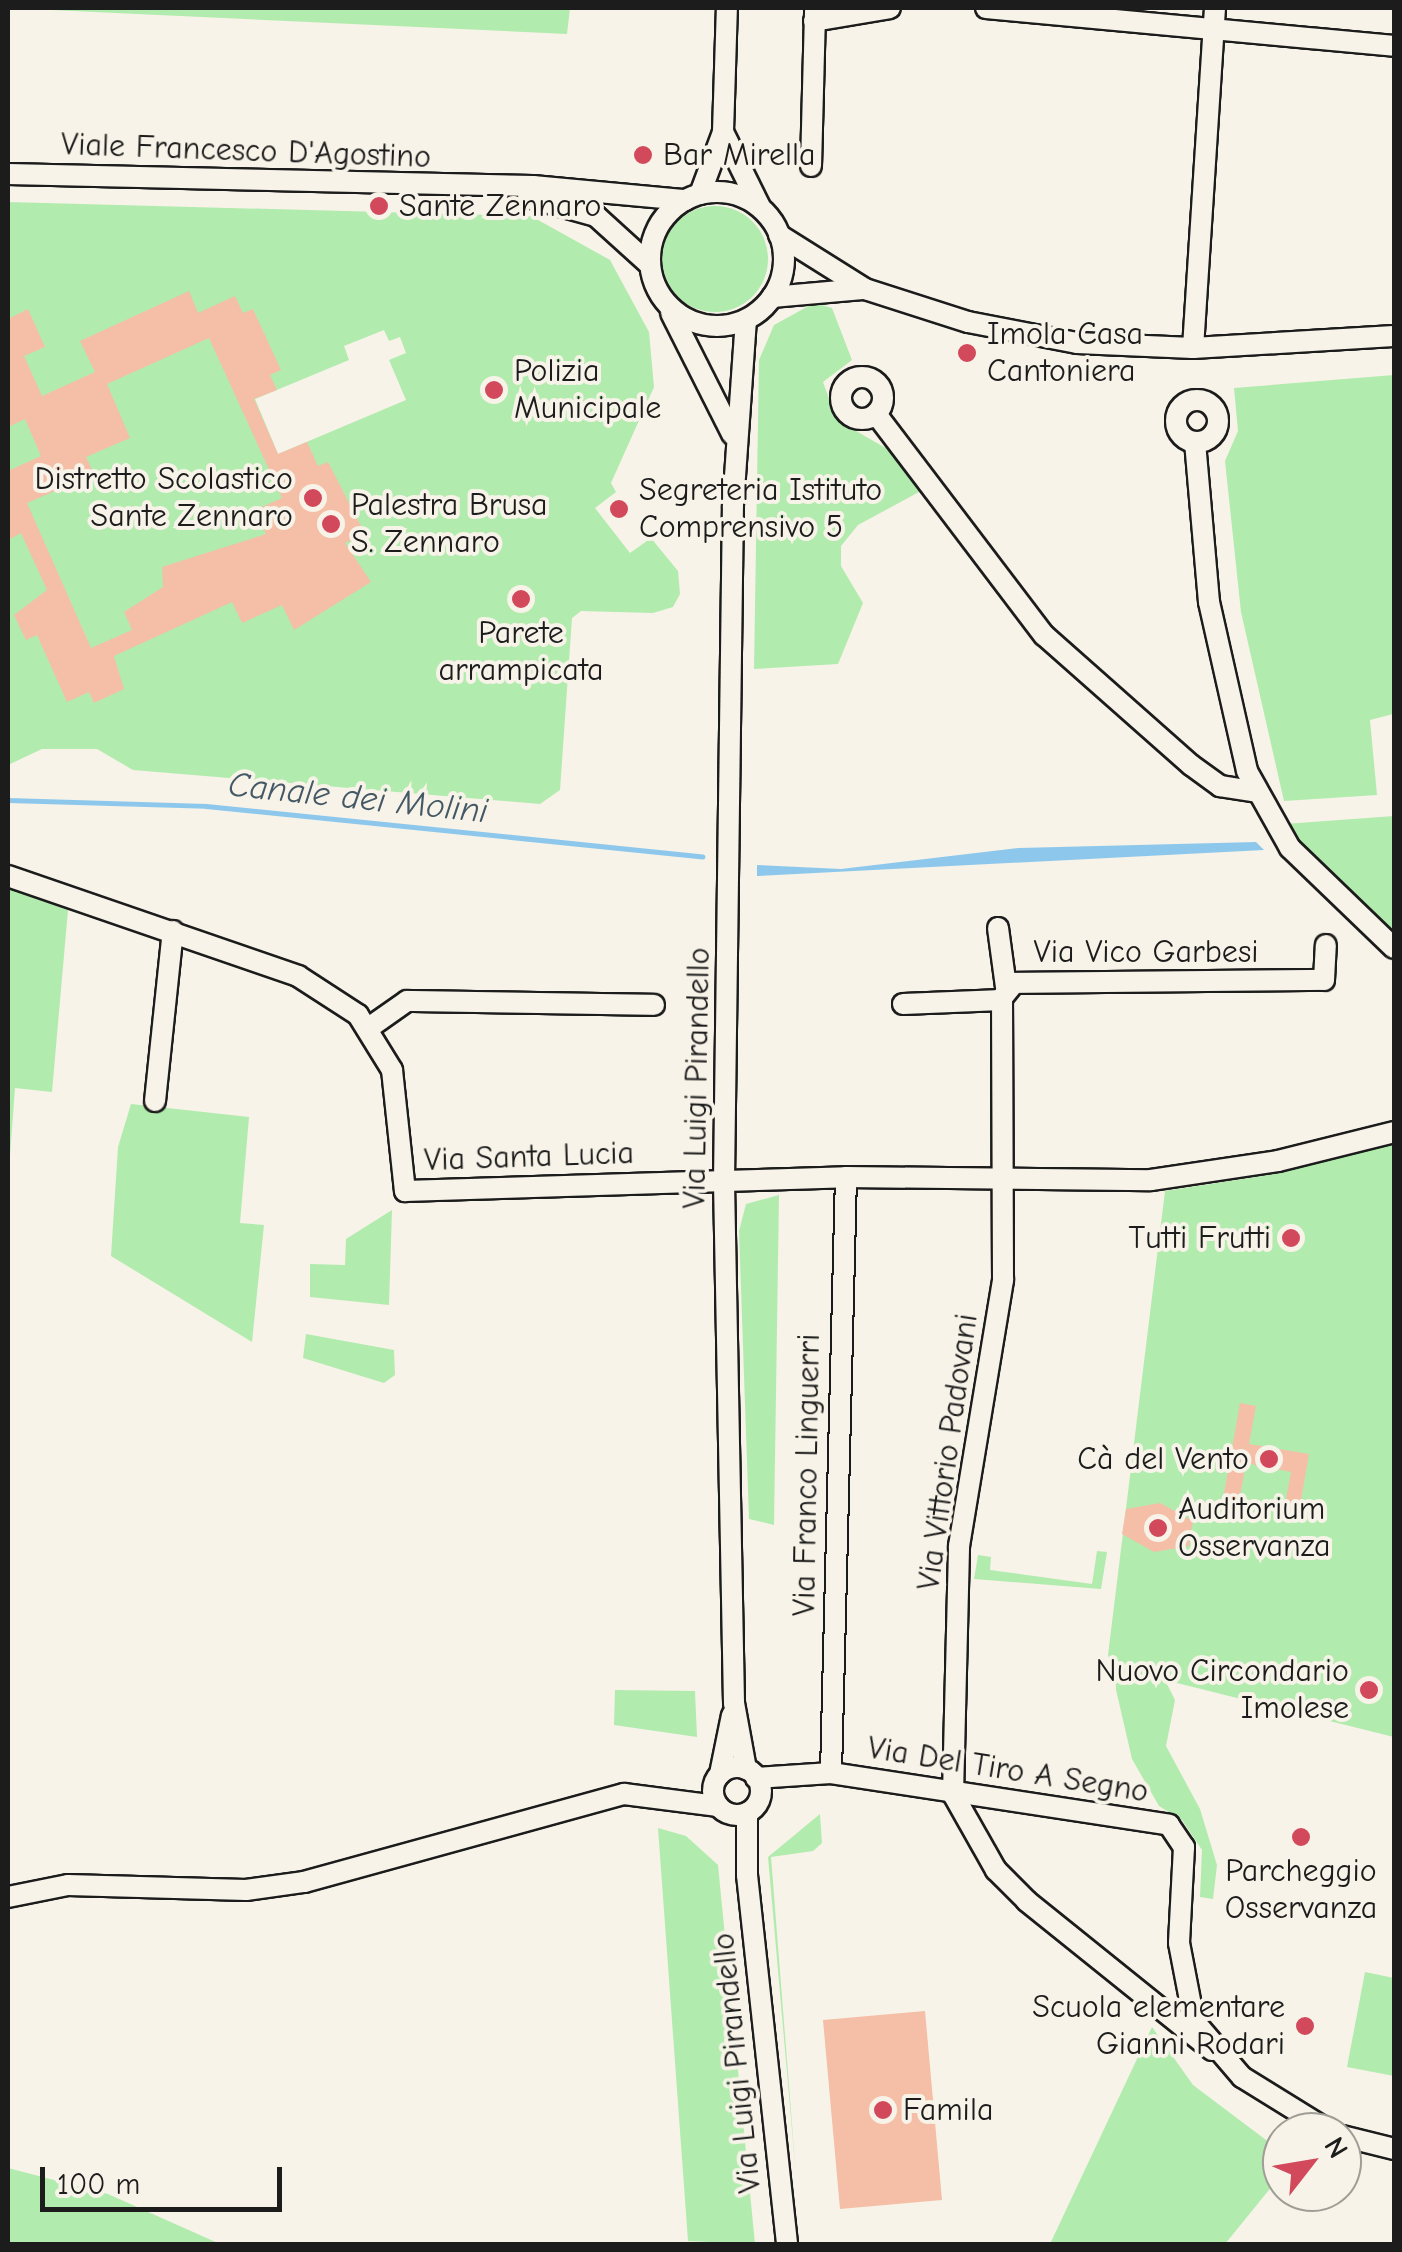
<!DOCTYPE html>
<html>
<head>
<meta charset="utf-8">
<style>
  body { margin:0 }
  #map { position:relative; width:1402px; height:2252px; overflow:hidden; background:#f7f3e8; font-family:"Comic Neue",sans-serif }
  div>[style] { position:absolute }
  .green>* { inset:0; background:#b2ebae }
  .round { border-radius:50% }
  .water>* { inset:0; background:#8dc8ec }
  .stream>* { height:5px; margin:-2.5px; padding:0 2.5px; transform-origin:2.5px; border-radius:2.5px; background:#8dc8ec }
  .building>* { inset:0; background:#f4bfa6 }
  .roads { filter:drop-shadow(2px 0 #1c1c1c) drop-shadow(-2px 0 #1c1c1c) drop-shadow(0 2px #1c1c1c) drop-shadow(0 -2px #1c1c1c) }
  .minor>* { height:20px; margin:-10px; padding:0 10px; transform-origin:10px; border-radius:10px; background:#f7f3e8 }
  .minor>.ring { margin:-10px; padding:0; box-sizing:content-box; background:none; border:20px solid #f7f3e8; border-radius:50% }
  .dots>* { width:28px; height:28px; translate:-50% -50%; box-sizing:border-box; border:5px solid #f7f3e8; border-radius:50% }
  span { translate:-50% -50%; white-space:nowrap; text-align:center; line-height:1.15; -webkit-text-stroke:8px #f7f3e8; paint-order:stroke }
  .street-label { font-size:32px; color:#1c1c1c }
  .poi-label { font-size:32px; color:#1c1c1c }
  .left { translate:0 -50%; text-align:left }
  .right { translate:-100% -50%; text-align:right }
  .water-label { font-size:35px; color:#445865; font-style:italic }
  .frame { position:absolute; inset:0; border:10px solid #1c1c1c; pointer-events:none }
  .north { position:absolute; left:1262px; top:2112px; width:100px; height:100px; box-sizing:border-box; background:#f7f3e8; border:2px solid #9f9d96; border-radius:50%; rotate:59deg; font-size:28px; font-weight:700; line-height:40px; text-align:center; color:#1c1c1c }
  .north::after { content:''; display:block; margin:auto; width:35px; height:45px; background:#d1495b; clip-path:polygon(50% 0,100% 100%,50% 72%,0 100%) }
  .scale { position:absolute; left:40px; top:2167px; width:242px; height:45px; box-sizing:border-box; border:5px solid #1c1c1c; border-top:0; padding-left:12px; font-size:30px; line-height:35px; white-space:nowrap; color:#1c1c1c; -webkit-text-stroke:8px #f7f3e8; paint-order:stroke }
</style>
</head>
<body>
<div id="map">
  <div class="green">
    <div style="clip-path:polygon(8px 8px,570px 8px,567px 34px)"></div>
    <div style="clip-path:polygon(evenodd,8px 202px,531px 216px,610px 260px,649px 332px,654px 387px,611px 483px,616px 492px,595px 508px,630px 553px,651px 538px,678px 571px,680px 594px,673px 607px,653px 613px,581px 611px,572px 618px,560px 790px,540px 804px,133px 770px,97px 749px,42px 749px,8px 765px,8px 202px,384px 330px,389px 341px,400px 337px,406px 353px,389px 360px,406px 400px,278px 454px,255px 399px,349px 360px,344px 346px,384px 330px)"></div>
    <div class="round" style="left:662px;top:206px;width:106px;height:106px"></div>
    <div style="clip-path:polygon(814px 303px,832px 308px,852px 360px,823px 382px,837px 420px,891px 451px,919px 492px,858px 525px,841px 546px,841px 566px,863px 603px,838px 664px,754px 669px,759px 360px,774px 325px)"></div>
    <div style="clip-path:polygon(1394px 375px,1393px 714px,1370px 720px,1377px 795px,1284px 801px,1241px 612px,1225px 461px,1238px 431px,1234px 388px)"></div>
    <div style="clip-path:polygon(1394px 816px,1394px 960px,1287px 854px,1271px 825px)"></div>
    <div style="clip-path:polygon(8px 886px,68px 910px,52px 1092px,15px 1088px,8px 1183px)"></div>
    <div style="clip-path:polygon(131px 1104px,249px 1117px,240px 1223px,264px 1225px,252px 1342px,111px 1256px,118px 1147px)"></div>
    <div style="clip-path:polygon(1394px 1141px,1394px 1737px,1165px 1680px,1175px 1700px,1166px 1746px,1200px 1809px,1217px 1865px,1213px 1899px,1200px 1897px,1202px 1850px,1182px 1820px,1159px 1806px,1132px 1759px,1108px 1655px,1165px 1191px,1281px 1173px)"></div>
    <div style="clip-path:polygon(779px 1195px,774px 1525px,749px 1519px,739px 1231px,746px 1204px)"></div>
    <div style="clip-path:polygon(392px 1210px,389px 1305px,310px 1297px,310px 1264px,345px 1265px,346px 1239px)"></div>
    <div style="clip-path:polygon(306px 1334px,394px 1350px,395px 1375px,384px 1383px,303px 1358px)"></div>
    <div style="clip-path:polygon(1097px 1551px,1107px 1552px,1101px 1589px,974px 1579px,978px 1555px,991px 1557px,990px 1570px,1092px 1584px)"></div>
    <div style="clip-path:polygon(615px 1690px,695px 1691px,697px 1737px,614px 1725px)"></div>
    <div style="clip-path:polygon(820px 1814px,822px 1843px,813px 1851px,771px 1857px,796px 2175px,768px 1857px)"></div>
    <div style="clip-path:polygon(658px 1828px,686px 1836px,718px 1865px,755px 2244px,688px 2241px)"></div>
    <div style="clip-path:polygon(1365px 1972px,1394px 1978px,1394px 2076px,1347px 2067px)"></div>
    <div style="clip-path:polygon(1152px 2027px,1193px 2085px,1282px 2152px,1282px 2174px,1225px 2244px,1050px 2244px)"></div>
    <div style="clip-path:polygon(8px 2168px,108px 2194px,220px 2244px,8px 2244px)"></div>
  </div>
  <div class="water">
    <div style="clip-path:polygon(1256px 842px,1264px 850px,757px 876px,757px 865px,841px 869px,1019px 848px)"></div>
  </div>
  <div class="stream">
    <div style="left:8px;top:800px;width:198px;rotate:1.7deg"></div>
    <div style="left:206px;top:806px;width:499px;rotate:5.8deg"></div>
  </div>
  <div class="building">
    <div style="clip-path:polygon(evenodd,189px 291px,198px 313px,235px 296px,243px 313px,253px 309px,281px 370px,270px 375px,277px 390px,254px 399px,278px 454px,307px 442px,318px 466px,328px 462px,365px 534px,345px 543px,371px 582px,294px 630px,282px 605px,242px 623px,232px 602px,114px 656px,124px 689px,94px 703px,89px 692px,67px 702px,37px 635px,26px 640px,14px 615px,47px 590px,21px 533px,8px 540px,8px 471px,41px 456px,25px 419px,8px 427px,8px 319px,28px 309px,45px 347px,24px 356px,42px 396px,95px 372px,80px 341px,189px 291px,209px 338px,282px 498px,255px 510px,266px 534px,162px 567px,163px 587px,124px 612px,132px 630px,91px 648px,27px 503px,94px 474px,86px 457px,130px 438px,107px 384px,209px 338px)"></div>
    <div style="clip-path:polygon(1240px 1403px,1256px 1406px,1249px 1444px,1309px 1454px,1299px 1512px,1284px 1509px,1291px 1472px,1246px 1463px,1239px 1502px,1223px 1499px)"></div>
    <div style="clip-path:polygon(1160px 1503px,1193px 1521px,1189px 1546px,1154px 1552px,1122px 1534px,1126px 1509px)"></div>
    <div style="clip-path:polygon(925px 2011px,942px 2200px,840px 2209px,823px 2020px)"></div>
  </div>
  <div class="roads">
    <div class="minor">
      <div style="left:986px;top:8px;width:410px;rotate:5.3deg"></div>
      <div style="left:814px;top:21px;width:77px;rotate:-9.7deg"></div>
      <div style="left:723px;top:132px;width:84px;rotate:63.7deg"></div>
      <div style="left:811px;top:166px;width:158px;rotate:-88.5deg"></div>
      <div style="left:8px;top:174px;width:525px;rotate:1.31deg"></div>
      <div style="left:533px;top:186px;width:153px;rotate:5.3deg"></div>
      <div class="ring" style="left:650px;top:192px;width:114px;height:114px"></div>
      <div style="left:700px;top:194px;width:66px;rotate:-69.6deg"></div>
      <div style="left:723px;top:132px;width:124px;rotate:-88.2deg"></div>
      <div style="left:528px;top:197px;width:71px;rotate:15.6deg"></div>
      <div style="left:596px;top:216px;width:72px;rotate:42.2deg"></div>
      <div style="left:779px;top:235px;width:102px;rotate:32.1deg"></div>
      <div style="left:865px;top:289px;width:108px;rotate:17.8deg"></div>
      <div style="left:968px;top:322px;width:111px;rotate:10.9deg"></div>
      <div style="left:1077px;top:343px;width:116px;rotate:2.5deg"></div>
      <div style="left:1193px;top:348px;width:201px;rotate:-3.4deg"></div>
      <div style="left:772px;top:297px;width:91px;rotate:-5deg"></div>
      <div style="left:671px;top:313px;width:136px;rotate:63.2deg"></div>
      <div style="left:1193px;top:348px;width:341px;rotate:-86.3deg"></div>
      <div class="ring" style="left:841px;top:377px;width:22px;height:22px"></div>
      <div class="ring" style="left:1176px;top:400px;width:22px;height:22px"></div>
      <div style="left:876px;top:414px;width:278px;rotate:52.8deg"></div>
      <div style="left:1044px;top:635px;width:196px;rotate:41.5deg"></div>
      <div style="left:1191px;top:765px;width:36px;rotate:36deg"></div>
      <div style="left:1220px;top:786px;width:36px;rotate:9deg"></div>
      <div style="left:1195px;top:442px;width:161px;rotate:85deg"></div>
      <div style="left:1209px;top:602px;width:173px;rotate:77.3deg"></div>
      <div style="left:1247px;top:771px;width:88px;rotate:60.8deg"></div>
      <div style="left:1290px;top:848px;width:144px;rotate:43.9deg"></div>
      <div style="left:8px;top:876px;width:307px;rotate:19deg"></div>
      <div style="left:298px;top:976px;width:72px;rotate:33deg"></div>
      <div style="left:358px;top:1015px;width:65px;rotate:58.3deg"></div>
      <div style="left:392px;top:1070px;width:122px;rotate:83.9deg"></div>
      <div style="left:405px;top:1191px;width:441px;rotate:-1.8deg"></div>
      <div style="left:846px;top:1177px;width:305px;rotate:0.6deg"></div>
      <div style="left:1151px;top:1180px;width:128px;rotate:-8.5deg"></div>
      <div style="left:1278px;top:1161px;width:120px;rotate:-14deg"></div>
      <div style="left:998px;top:928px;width:60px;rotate:82.3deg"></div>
      <div style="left:903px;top:1004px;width:99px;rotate:-2.3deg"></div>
      <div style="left:370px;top:1027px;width:45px;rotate:-35.1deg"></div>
      <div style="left:407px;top:1001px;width:247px;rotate:0.9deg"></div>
      <div style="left:155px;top:1101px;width:171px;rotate:-84deg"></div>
      <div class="ring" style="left:713px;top:1767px;width:28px;height:28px"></div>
      <div style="left:746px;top:1769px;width:67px;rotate:-100.3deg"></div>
      <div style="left:734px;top:1703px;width:522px;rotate:-91.1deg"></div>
      <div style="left:724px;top:1181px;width:676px;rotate:-89.24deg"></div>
      <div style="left:733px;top:505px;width:185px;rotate:-86deg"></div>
      <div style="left:831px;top:1773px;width:596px;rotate:-88.56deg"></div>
      <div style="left:720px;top:1774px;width:60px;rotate:-78.5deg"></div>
      <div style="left:756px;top:1778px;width:75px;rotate:-3.8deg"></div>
      <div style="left:831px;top:1773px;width:342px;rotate:8.7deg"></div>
      <div style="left:1169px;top:1825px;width:27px;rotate:56deg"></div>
      <div style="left:1184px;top:1847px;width:96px;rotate:93deg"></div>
      <div style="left:1179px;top:1943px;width:79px;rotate:79.1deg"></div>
      <div style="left:1194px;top:2021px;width:74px;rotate:49.4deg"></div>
      <div style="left:1242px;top:2077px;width:105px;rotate:31.7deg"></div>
      <div style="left:747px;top:1813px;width:62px;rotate:90deg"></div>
      <div style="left:747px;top:1875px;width:371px;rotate:83.8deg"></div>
      <div style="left:8px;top:1897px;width:61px;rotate:-11.3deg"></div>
      <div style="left:68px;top:1885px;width:178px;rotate:1.6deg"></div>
      <div style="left:246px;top:1890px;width:59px;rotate:-7.9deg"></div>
      <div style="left:304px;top:1882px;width:332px;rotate:-15.4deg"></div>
      <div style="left:624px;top:1794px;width:95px;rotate:7.3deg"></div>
      <div style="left:1212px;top:2050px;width:238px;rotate:-141.2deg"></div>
      <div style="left:1027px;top:1901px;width:44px;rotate:-135deg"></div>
      <div style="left:996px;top:1870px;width:87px;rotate:-119.5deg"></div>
      <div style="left:953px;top:1794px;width:248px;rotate:-88.6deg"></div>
      <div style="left:959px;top:1546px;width:270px;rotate:-80.6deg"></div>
      <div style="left:1003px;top:1280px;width:282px;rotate:-90.2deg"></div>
      <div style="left:1002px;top:998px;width:19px;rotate:-51deg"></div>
      <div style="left:1014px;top:983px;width:310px;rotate:-0.6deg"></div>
      <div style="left:1324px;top:980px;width:35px;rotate:-87deg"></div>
      <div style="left:1342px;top:2136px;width:54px;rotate:14deg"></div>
    </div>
  </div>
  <div class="dots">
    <div style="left:643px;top:155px;background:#d1495b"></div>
    <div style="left:379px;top:206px;background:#d1495b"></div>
    <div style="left:967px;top:353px;background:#d1495b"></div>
    <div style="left:494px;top:390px;background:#d1495b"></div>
    <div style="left:313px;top:498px;background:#d1495b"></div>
    <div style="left:619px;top:509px;background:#d1495b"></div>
    <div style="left:331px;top:524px;background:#d1495b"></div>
    <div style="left:521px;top:599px;background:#d1495b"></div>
    <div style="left:1291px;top:1238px;background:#d1495b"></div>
    <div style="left:1269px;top:1459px;background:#d1495b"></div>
    <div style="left:1158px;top:1528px;background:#d1495b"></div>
    <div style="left:1369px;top:1690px;background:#d1495b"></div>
    <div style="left:1301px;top:1837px;background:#d1495b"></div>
    <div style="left:1305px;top:2026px;background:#d1495b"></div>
    <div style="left:883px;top:2110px;background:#d1495b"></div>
  </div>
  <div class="street-label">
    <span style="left:246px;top:151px;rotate:2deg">Viale Francesco D'Agostino</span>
    <span style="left:1146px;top:952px">Via Vico Garbesi</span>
    <span style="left:697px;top:1078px;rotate:-89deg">Via Luigi Pirandello</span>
    <span style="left:529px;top:1157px;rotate:-2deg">Via Santa Lucia</span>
    <span style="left:948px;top:1452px;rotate:-82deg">Via Vittorio Padovani</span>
    <span style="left:807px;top:1475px;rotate:-89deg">Via Franco Linguerri</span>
    <span style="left:1008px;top:1770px;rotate:9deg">Via Del Tiro A Segno</span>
    <span style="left:737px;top:2063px;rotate:-96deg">Via Luigi Pirandello</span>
  </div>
  <div class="poi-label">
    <span class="left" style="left:663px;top:155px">Bar Mirella</span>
    <span class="left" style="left:399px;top:206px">Sante Zennaro</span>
    <span class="left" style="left:987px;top:353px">Imola Casa<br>Cantoniera</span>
    <span class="left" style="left:514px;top:390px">Polizia<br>Municipale</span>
    <span class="right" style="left:293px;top:498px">Distretto Scolastico<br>Sante Zennaro</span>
    <span class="left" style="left:639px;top:509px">Segreteria Istituto<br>Comprensivo 5</span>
    <span class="left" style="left:351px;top:524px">Palestra Brusa<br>S. Zennaro</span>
    <span style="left:521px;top:652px">Parete<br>arrampicata</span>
    <span class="right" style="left:1271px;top:1238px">Tutti Frutti</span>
    <span class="right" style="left:1249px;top:1459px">Cà del Vento</span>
    <span class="left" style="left:1178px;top:1528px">Auditorium<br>Osservanza</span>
    <span class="right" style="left:1349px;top:1690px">Nuovo Circondario<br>Imolese</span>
    <span style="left:1301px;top:1890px">Parcheggio<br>Osservanza</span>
    <span class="right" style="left:1285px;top:2026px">Scuola elementare<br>Gianni Rodari</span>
    <span class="left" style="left:903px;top:2110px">Famila</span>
  </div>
  <div class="water-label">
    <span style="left:358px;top:798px;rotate:6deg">Canale dei Molini</span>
  </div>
  <div class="frame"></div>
  <div class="north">N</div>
  <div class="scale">100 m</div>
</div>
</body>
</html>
